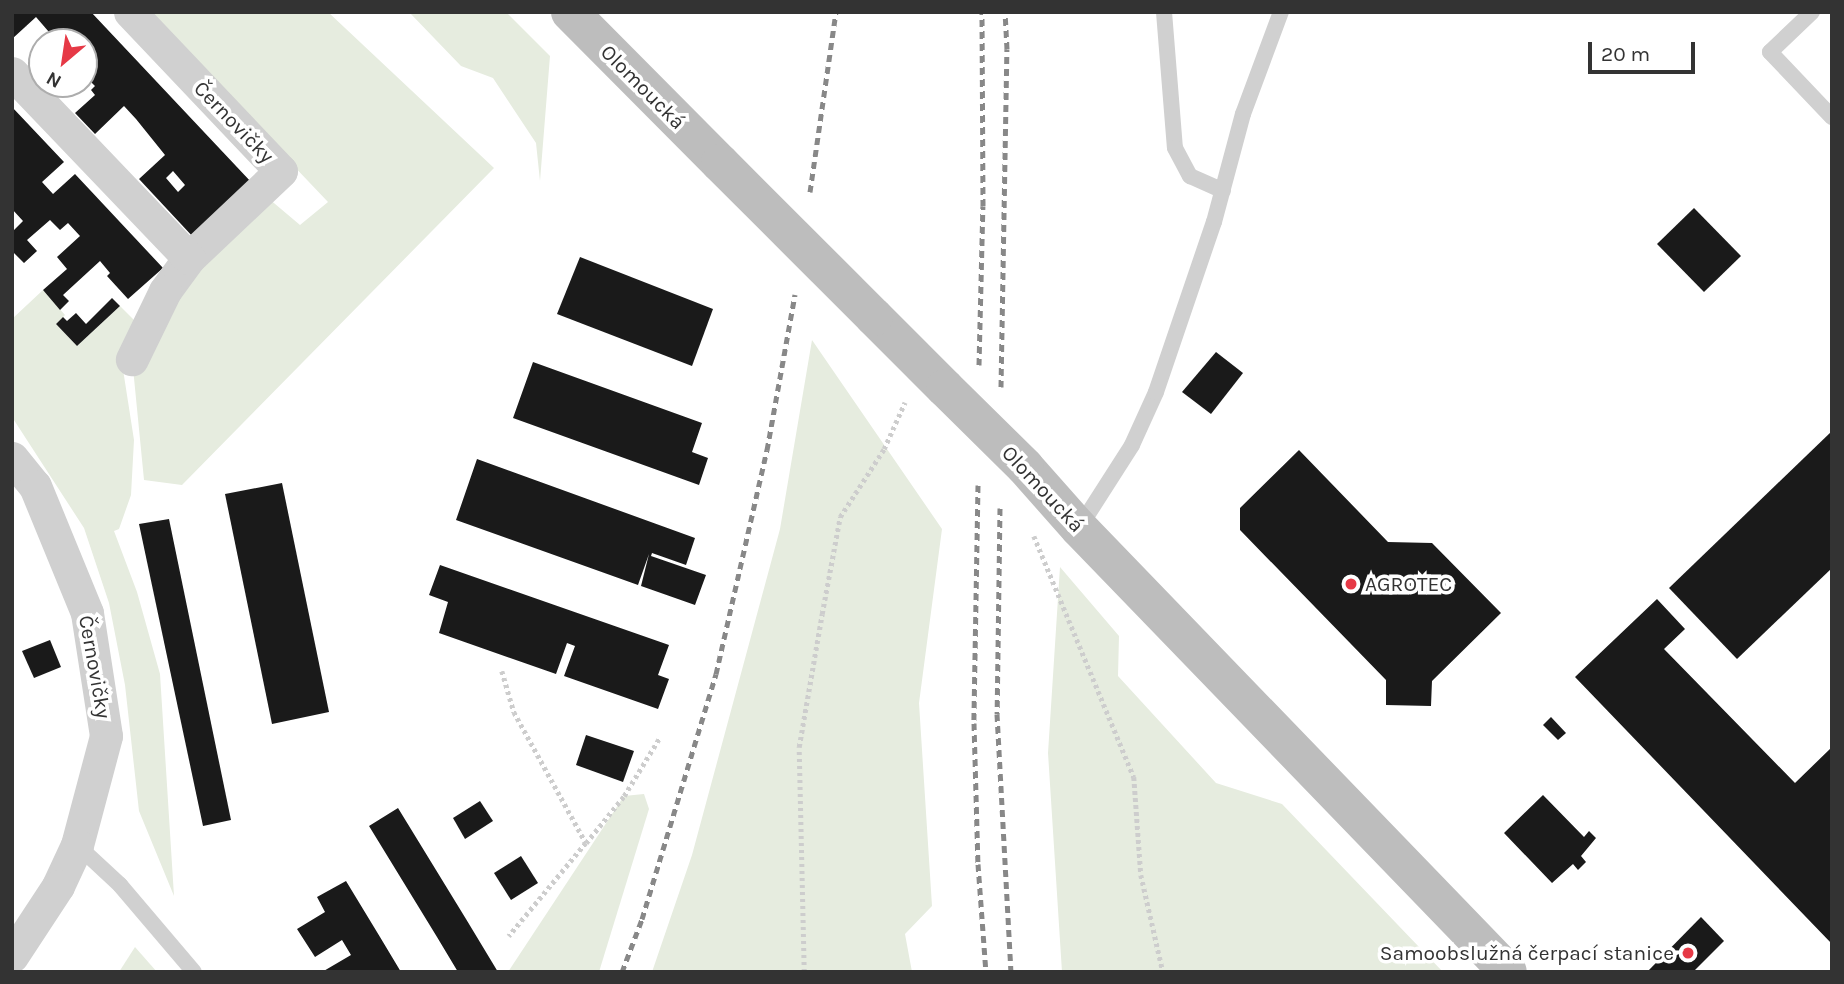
<!DOCTYPE html>
<html>
<head>
<meta charset="utf-8">
<style>
  body { margin:0 }
  #map { position:relative; width:1844px; height:984px; overflow:hidden; background:#fff; font-family:Karla,sans-serif }
  div>[style] { position:absolute }
  .green>* { inset:0; background:#e6ecdf }
  .building>* { inset:0; background:#1a1a1a }
  .path>* { height:4.5px; margin-top:-2.25px; transform-origin:0; background:repeating-linear-gradient(90deg,#cdcdcd 0 3.5px,transparent 0 7px) }
  .service>* { height:16px; margin:-8px; padding:0 8px; transform-origin:8px; border-radius:8px; background:#d0d0d0 }
  .minor>* { height:33px; margin:-16.5px; padding:0 16.5px; transform-origin:16.5px; border-radius:16.5px; background:#d0d0d0 }
  .secondary>* { height:38px; margin:-19px; padding:0 19px; transform-origin:19px; border-radius:19px; background:#bdbdbd }
  .rail>* { height:5px; margin-top:-2.5px; transform-origin:0; background:repeating-linear-gradient(90deg,#888 0 7px,transparent 0 12px) }
  .secondary-bridge>* { height:38px; margin:-19px; padding:0 19px; transform-origin:19px; border-radius:19px; background:#bdbdbd }
  .dots>* { width:19px; height:19px; translate:-50% -50%; box-sizing:border-box; border:4px solid #fff; border-radius:50% }
  span { translate:-50% -50%; white-space:nowrap; text-align:center; line-height:1.15; -webkit-text-stroke:7px #fff; paint-order:stroke }
  .street-label { font-size:21px; color:#333 }
  .poi-label { font-size:21px; color:#333 }
  .left { translate:0 -50%; text-align:left }
  .right { translate:-100% -50%; text-align:right }
  .frame { position:absolute; inset:0; border:14px solid #333; pointer-events:none }
  .north { position:absolute; left:28px; top:28px; width:70px; height:70px; box-sizing:border-box; background:#fff; border:2px solid #adadad; border-radius:50%; rotate:209deg; font-size:19px; font-weight:700; line-height:28px; text-align:center; color:#333 }
  .north::after { content:''; display:block; margin:auto; width:24px; height:32px; background:#e63946; clip-path:polygon(50% 0,100% 100%,50% 72%,0 100%) }
  .scale { position:absolute; left:1588px; top:42px; width:107px; height:32px; box-sizing:border-box; border:4px solid #333; border-top:0; padding-left:9px; font-size:21px; line-height:24px; white-space:nowrap; color:#333; -webkit-text-stroke:5px #fff; paint-order:stroke }
</style>
</head>
<body>
<div id="map">
  <div class="green">
    <div style="clip-path:polygon(155px 12px,328px 12px,494px 168px,182px 485px,144px 480px,133px 368px,169px 294px,268px 198px,300px 225px,328px 202px,151px 16px)"></div>
    <div style="clip-path:polygon(409px 12px,506px 12px,550px 56px,540px 181px,536px 143px,493px 78px,461px 66px)"></div>
    <div style="clip-path:polygon(43px 290px,65px 315px,56px 324px,77px 346px,120px 306px,143px 329px,122px 363px,134px 440px,131px 495px,119px 529px,114px 531px,137px 592px,160px 674px,174px 896px,139px 811px,125px 685px,109px 603px,84px 528px,12px 417px,12px 319px)"></div>
    <div style="clip-path:polygon(812px 340px,942px 529px,919px 703px,932px 906px,905px 934px,912px 972px,652px 972px,692px 855px,780px 529px)"></div>
    <div style="clip-path:polygon(1060px 567px,1119px 636px,1118px 676px,1216px 783px,1282px 804px,1443px 972px,1062px 972px,1048px 753px)"></div>
    <div style="clip-path:polygon(644px 794px,649px 809px,599px 972px,508px 972px,624px 796px)"></div>
    <div style="clip-path:polygon(135px 947px,157px 972px,119px 972px)"></div>
  </div>
  <div class="building">
    <div style="clip-path:polygon(evenodd,12px 12px,91px 12px,252px 183px,194px 238px,139px 179px,165px 155px,136px 119px,124px 106px,95px 134px,75px 113px,95px 95px,91px 90px,95px 86px,86px 77px,90px 73px,84px 67px,84px 42px,51px 42px,55px 39px,36px 17px,12px 39px,12px 12px,173px 171px,185px 185px,178px 192px,166px 178px,173px 171px)"></div>
    <div style="clip-path:polygon(42px 50px,42px 78px,28px 63px)"></div>
    <div style="clip-path:polygon(12px 107px,64px 162px,42px 182px,53px 194px,75px 174px,163px 268px,128px 299px,107px 276px,110px 273px,100px 261px,63px 295px,69px 301px,60px 310px,43px 290px,67px 269px,57px 257px,80px 236px,68px 223px,60px 230px,50px 220px,27px 240px,37px 251px,24px 263px,12px 251px,12px 232px,23px 221px,12px 209px)"></div>
    <div style="clip-path:polygon(1694px 208px,1741px 256px,1704px 292px,1657px 244px)"></div>
    <div style="clip-path:polygon(580px 257px,713px 309px,692px 366px,557px 314px)"></div>
    <div style="clip-path:polygon(112px 298px,120px 306px,77px 346px,56px 324px,63px 317px,67px 321px,76px 313px,86px 324px)"></div>
    <div style="clip-path:polygon(1216px 352px,1243px 373px,1211px 414px,1182px 392px)"></div>
    <div style="clip-path:polygon(533px 362px,702px 423px,692px 452px,708px 458px,699px 485px,513px 418px)"></div>
    <div style="clip-path:polygon(1832px 431px,1832px 568px,1737px 659px,1669px 588px)"></div>
    <div style="clip-path:polygon(1299px 450px,1388px 542px,1432px 543px,1501px 613px,1432px 681px,1431px 706px,1386px 705px,1386px 680px,1240px 530px,1240px 508px)"></div>
    <div style="clip-path:polygon(477px 459px,695px 538px,686px 565px,652px 553px,651px 556px,706px 575px,695px 605px,641px 586px,649px 554px,638px 585px,456px 520px)"></div>
    <div style="clip-path:polygon(282px 483px,329px 712px,272px 724px,225px 494px)"></div>
    <div style="clip-path:polygon(169px 519px,231px 820px,203px 826px,139px 524px)"></div>
    <div style="clip-path:polygon(440px 565px,669px 645px,658px 675px,669px 679px,658px 709px,564px 676px,575px 646px,567px 643px,556px 674px,439px 633px,448px 602px,429px 595px)"></div>
    <div style="clip-path:polygon(1657px 599px,1685px 629px,1664px 649px,1795px 783px,1832px 747px,1832px 944px,1575px 677px)"></div>
    <div style="clip-path:polygon(50px 640px,61px 667px,34px 678px,22px 651px)"></div>
    <div style="clip-path:polygon(1551px 717px,1566px 733px,1558px 740px,1543px 725px)"></div>
    <div style="clip-path:polygon(586px 735px,634px 751px,623px 782px,576px 765px)"></div>
    <div style="clip-path:polygon(1543px 795px,1584px 837px,1589px 831px,1596px 838px,1581px 856px,1586px 862px,1578px 870px,1573px 864px,1552px 883px,1504px 833px)"></div>
    <div style="clip-path:polygon(480px 801px,493px 821px,465px 839px,453px 818px)"></div>
    <div style="clip-path:polygon(398px 808px,466px 919px,498px 972px,458px 972px,437px 937px,369px 826px)"></div>
    <div style="clip-path:polygon(521px 856px,538px 883px,511px 900px,494px 873px)"></div>
    <div style="clip-path:polygon(346px 881px,380px 937px,401px 972px,322px 972px,351px 955px,342px 940px,315px 957px,297px 929px,325px 912px,317px 897px)"></div>
    <div style="clip-path:polygon(1701px 917px,1724px 941px,1693px 972px,1647px 972px)"></div>
  </div>
  <div class="path">
    <div style="left:1034px;top:536px;width:261px;rotate:67.5deg"></div>
    <div style="left:1134px;top:777px;width:98px;rotate:85.9deg"></div>
    <div style="left:1141px;top:875px;width:99px;rotate:77.2deg"></div>
    <div style="left:502px;top:671px;width:43px;rotate:73.7deg"></div>
    <div style="left:514px;top:712px;width:149px;rotate:61.2deg"></div>
    <div style="left:586px;top:843px;width:121px;rotate:129.6deg"></div>
    <div style="left:586px;top:843px;width:60px;rotate:-51deg"></div>
    <div style="left:624px;top:796px;width:69px;rotate:-58.6deg"></div>
    <div style="left:804px;top:972px;width:225px;rotate:-91.3deg"></div>
    <div style="left:799px;top:747px;width:135px;rotate:-80.2deg"></div>
    <div style="left:822px;top:614px;width:99px;rotate:-79.5deg"></div>
    <div style="left:840px;top:517px;width:81px;rotate:-57.1deg"></div>
    <div style="left:884px;top:449px;width:51px;rotate:-65.9deg"></div>
  </div>
  <div class="service">
    <div style="left:1164px;top:12px;width:136px;rotate:85.4deg"></div>
    <div style="left:1175px;top:148px;width:32px;rotate:62deg"></div>
    <div style="left:1190px;top:176px;width:36px;rotate:24deg"></div>
    <div style="left:1812px;top:12px;width:58px;rotate:136.4deg"></div>
    <div style="left:1770px;top:52px;width:90px;rotate:46.4deg"></div>
    <div style="left:1079px;top:528px;width:98px;rotate:-57.4deg"></div>
    <div style="left:1132px;top:445px;width:58px;rotate:-65.6deg"></div>
    <div style="left:1156px;top:392px;width:180px;rotate:-71.2deg"></div>
    <div style="left:1214px;top:222px;width:112px;rotate:-75deg"></div>
    <div style="left:1243px;top:114px;width:109px;rotate:-69.6deg"></div>
    <div style="left:77px;top:845px;width:59px;rotate:42.9deg"></div>
    <div style="left:120px;top:885px;width:114px;rotate:49.6deg"></div>
  </div>
  <div class="minor">
    <div style="left:130px;top:12px;width:219px;rotate:46.5deg"></div>
    <div style="left:281px;top:171px;width:127px;rotate:136.6deg"></div>
    <div style="left:189px;top:258px;width:41px;rotate:126deg"></div>
    <div style="left:165px;top:291px;width:76px;rotate:115.9deg"></div>
    <div style="left:12px;top:73px;width:256px;rotate:46.3deg"></div>
    <div style="left:12px;top:458px;width:36px;rotate:51deg"></div>
    <div style="left:35px;top:486px;width:137px;rotate:67.7deg"></div>
    <div style="left:87px;top:613px;width:124px;rotate:81.2deg"></div>
    <div style="left:106px;top:736px;width:113px;rotate:104.9deg"></div>
    <div style="left:77px;top:845px;width:45px;rotate:114.9deg"></div>
    <div style="left:58px;top:886px;width:84px;rotate:123.3deg"></div>
  </div>
  <div class="secondary">
    <div style="left:570px;top:12px;width:213px;rotate:45.2deg"></div>
    <div style="left:874px;top:317px;width:100px;rotate:45deg"></div>
    <div style="left:1025px;top:467px;width:81px;rotate:48.5deg"></div>
    <div style="left:1079px;top:528px;width:617px;rotate:45.98deg"></div>
  </div>
  <div class="rail">
    <div style="left:810px;top:192px;width:182px;rotate:-81.8deg"></div>
    <div style="left:979px;top:365px;width:159px;rotate:-88.6deg"></div>
    <div style="left:983px;top:206px;width:194px;rotate:-90.3deg"></div>
    <div style="left:1001px;top:387px;width:338px;rotate:-89deg"></div>
    <div style="left:1007px;top:49px;width:37px;rotate:-93deg"></div>
    <div style="left:978px;top:485px;width:238px;rotate:91deg"></div>
    <div style="left:974px;top:723px;width:141px;rotate:88.4deg"></div>
    <div style="left:978px;top:864px;width:108px;rotate:85.8deg"></div>
    <div style="left:1000px;top:508px;width:206px;rotate:90.8deg"></div>
    <div style="left:997px;top:714px;width:258px;rotate:86.9deg"></div>
    <div style="left:622px;top:972px;width:57px;rotate:-69.3deg"></div>
    <div style="left:642px;top:919px;width:256px;rotate:-73.2deg"></div>
    <div style="left:716px;top:674px;width:230px;rotate:-77.2deg"></div>
    <div style="left:767px;top:450px;width:158px;rotate:-79.8deg"></div>
  </div>
  <div class="secondary-bridge">
    <div style="left:720px;top:163px;width:218px;rotate:45deg"></div>
    <div style="left:945px;top:388px;width:112px;rotate:44.6deg"></div>
  </div>
  <div class="dots">
    <div style="left:1351px;top:584px;background:#e63946"></div>
    <div style="left:1688px;top:953px;background:#e63946"></div>
  </div>
  <div class="street-label">
    <span style="left:643px;top:87px;rotate:45deg">Olomoucká</span>
    <span style="left:234px;top:122px;rotate:46deg">Černovičky</span>
    <span style="left:1043px;top:489px;rotate:47deg">Olomoucká</span>
    <span style="left:95px;top:667px;rotate:80deg">Černovičky</span>
  </div>
  <div class="poi-label">
    <span class="left" style="left:1365px;top:584px">AGROTEC</span>
    <span class="right" style="left:1674px;top:953px">Samoobslužná čerpací stanice</span>
  </div>
  <div class="frame"></div>
  <div class="north">N</div>
  <div class="scale">20 m</div>
</div>
</body>
</html>
